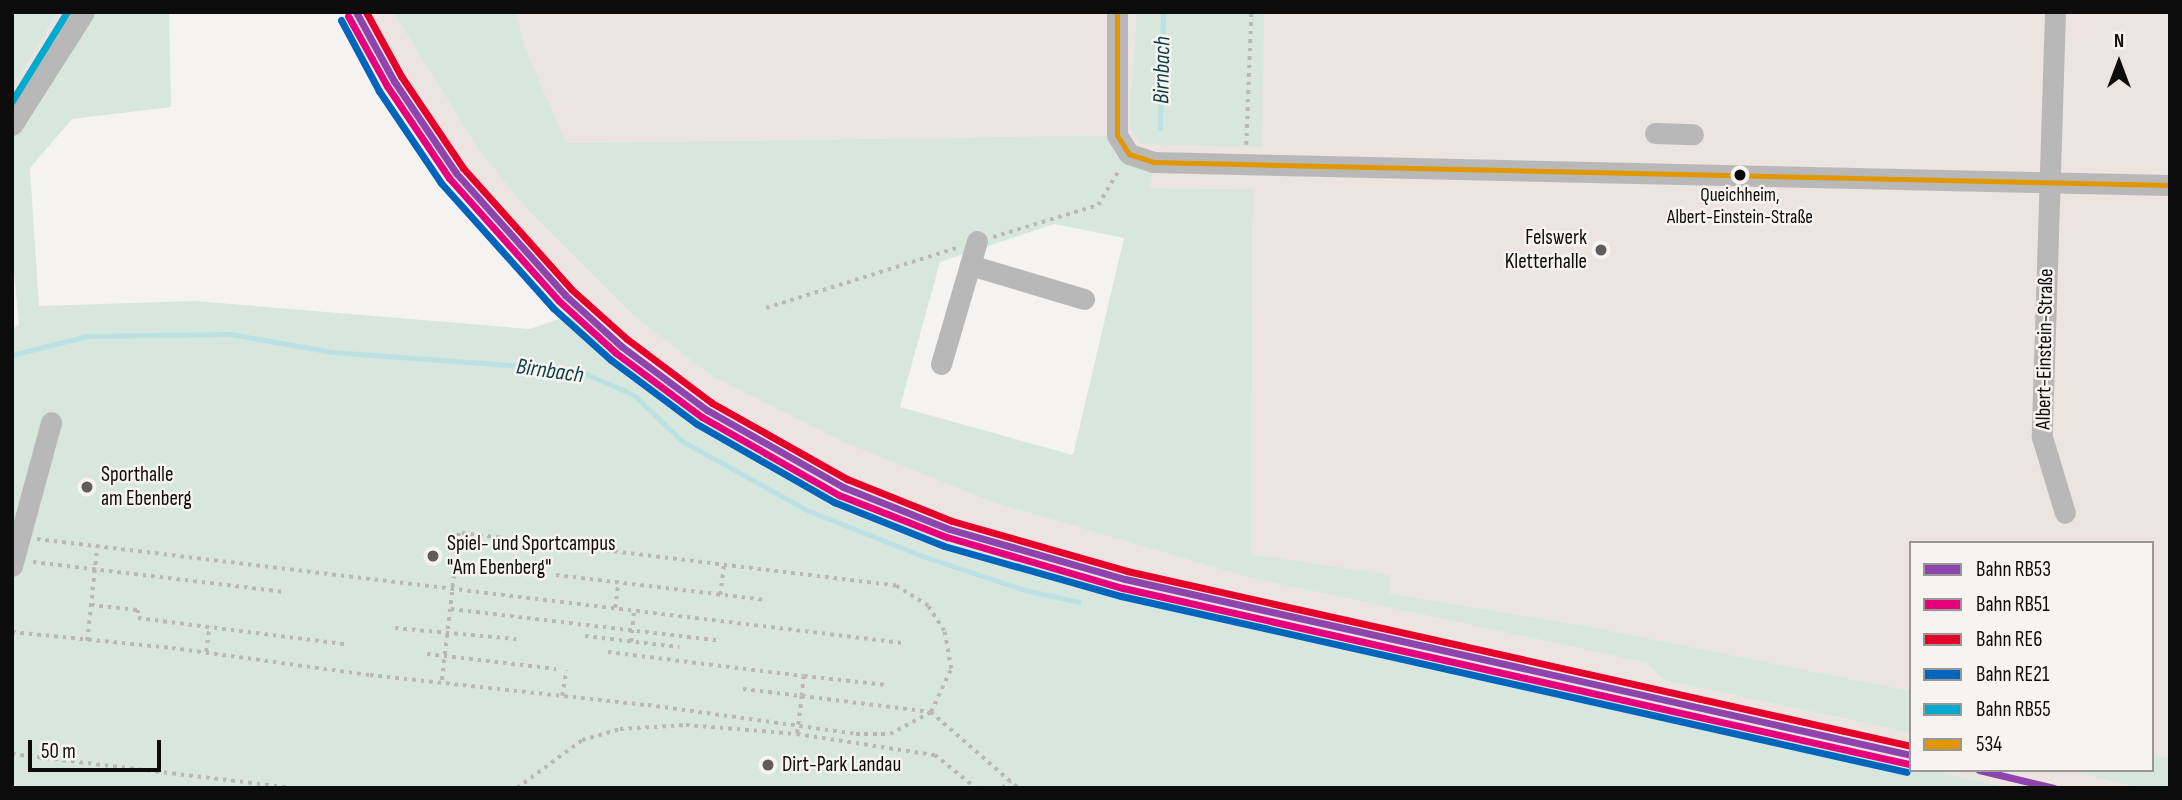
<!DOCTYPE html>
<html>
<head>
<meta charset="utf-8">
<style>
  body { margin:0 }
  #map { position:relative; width:2182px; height:800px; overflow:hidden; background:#f5f3f2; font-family:"Sofia Sans Condensed",sans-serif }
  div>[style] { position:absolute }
  .built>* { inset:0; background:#ebe4e0 }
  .green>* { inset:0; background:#d7e7dd }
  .stream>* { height:5px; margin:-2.5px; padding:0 2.5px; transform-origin:2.5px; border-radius:2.5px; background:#bbe1e3 }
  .path>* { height:3.5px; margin-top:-1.75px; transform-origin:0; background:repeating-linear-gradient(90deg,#b9b8b6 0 3.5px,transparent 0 8.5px) }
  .minor>* { height:21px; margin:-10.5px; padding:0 10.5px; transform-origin:10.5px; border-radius:10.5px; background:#b9b8b8 }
  .bus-1>* { height:5px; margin:-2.5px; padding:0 2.5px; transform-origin:2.5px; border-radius:2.5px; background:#e09701 }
  .rail-1>* { height:7px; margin:-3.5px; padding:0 3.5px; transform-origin:3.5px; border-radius:3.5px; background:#8e44ad }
  .rail-2>* { height:7px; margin:-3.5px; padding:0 3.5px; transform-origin:3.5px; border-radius:3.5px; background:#e5007d }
  .rail-3>* { height:7px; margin:-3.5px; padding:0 3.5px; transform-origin:3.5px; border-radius:3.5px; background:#e4002b }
  .rail-4>* { height:7px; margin:-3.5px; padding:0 3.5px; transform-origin:3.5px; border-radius:3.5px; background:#0065bd }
  .rail-5>* { height:7px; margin:-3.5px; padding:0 3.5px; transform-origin:3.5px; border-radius:3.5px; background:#00a9ce }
  .dots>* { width:19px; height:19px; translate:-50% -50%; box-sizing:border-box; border:4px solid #f6f3f1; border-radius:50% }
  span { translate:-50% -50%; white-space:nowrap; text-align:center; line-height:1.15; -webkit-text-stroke:5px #f6f3f1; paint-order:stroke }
  .bus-label { font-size:19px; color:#0d0c0c }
  .poi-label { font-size:21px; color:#0d0c0c }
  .right { translate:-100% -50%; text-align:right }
  .left { translate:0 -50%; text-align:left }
  .street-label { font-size:21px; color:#0d0c0c }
  .water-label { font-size:23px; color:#083e41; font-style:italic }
  .frame { position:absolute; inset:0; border:14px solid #0d0c0c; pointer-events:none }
  .legend { position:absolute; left:1909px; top:541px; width:245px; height:231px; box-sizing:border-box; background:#f6f3f1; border:2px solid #999795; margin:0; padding:9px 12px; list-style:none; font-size:21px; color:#0d0c0c }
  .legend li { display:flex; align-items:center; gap:14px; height:35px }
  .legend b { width:35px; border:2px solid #999795 }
  .north { position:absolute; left:2084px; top:28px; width:70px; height:70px; -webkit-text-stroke:5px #f6f3f1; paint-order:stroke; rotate:0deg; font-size:19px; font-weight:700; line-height:28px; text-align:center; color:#0d0c0c }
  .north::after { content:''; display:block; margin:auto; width:24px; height:32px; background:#0d0c0c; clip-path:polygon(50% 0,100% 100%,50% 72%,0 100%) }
  .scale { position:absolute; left:28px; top:740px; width:133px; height:32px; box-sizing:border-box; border:4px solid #0d0c0c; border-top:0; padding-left:9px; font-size:21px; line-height:24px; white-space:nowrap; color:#0d0c0c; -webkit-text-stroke:5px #f6f3f1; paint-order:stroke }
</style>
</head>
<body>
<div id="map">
  <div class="built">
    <div style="clip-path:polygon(58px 12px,77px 12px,12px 117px,12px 89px)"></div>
    <div style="clip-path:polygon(347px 12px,393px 12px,480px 152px,527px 209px,633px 315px,713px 377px,841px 441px,992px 502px,1247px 577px,1647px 663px,1663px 680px,1911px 733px,1911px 766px,1029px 565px,903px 524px,826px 489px,679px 402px,573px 314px,458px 189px,381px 78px)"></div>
    <div style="clip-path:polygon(516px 12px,2170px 12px,2170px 759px,2152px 754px,2152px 543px,1911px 543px,1911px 691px,1581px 625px,1389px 593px,1389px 575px,1251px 554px,1253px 189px,1149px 188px,1116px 135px,565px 143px,527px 53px)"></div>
    <div style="clip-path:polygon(1931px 770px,2067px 770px,2140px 788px,2010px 788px)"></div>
  </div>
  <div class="green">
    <div style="clip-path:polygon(12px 12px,58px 12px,12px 89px)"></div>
    <div style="clip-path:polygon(88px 12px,169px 12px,171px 107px,72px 119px,30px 168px,39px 306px,195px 301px,530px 329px,573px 314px,679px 402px,746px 445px,826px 489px,970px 547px,1187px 602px,1911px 766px,1911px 770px,1931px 770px,2010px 788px,12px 788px,12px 329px,19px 325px,12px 249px,12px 129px)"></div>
    <div style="clip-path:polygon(evenodd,393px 12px,516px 12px,527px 53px,566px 143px,1117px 135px,1153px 162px,1150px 188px,1253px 189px,1251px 554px,1390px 575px,1389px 593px,1581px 625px,1911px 691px,1911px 733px,1663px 680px,1647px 663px,1247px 577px,992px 502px,841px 441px,713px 377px,633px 315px,527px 209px,480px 152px,393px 12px,1054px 224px,1124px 238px,1073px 455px,900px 407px,940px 262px,1054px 224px)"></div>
    <div style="clip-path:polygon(1137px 12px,1264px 12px,1262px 147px,1141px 144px,1131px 129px,1130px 113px)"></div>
    <div style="clip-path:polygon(2152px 754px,2170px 759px,2170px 788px,2140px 788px,2067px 770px,2152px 770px)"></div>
  </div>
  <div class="stream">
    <div style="left:1160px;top:128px;width:116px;rotate:-88.5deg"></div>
    <div style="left:12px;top:355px;width:77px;rotate:-14.2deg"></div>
    <div style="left:87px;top:336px;width:143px;rotate:-0.8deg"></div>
    <div style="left:230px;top:334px;width:104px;rotate:10deg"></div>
    <div style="left:332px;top:352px;width:247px;rotate:4.2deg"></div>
    <div style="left:578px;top:370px;width:61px;rotate:24.1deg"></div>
    <div style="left:634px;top:395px;width:66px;rotate:43.8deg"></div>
    <div style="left:682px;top:441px;width:145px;rotate:28.9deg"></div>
    <div style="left:809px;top:511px;width:122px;rotate:21.7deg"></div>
    <div style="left:922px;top:556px;width:108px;rotate:18.3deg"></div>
    <div style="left:1025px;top:590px;width:55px;rotate:12.5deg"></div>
  </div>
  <div class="path">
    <div style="left:1246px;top:145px;width:133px;rotate:-87.8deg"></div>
    <div style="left:993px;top:237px;width:110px;rotate:-16.9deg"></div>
    <div style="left:1098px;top:205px;width:41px;rotate:-59deg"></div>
    <div style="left:766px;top:308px;width:199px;rotate:-17.5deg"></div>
    <div style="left:37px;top:539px;width:872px;rotate:6.85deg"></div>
    <div style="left:33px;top:562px;width:253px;rotate:6.8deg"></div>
    <div style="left:556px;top:575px;width:210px;rotate:6.8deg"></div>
    <div style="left:720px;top:595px;width:31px;rotate:-83deg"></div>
    <div style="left:91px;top:605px;width:47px;rotate:6.1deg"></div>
    <div style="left:138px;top:610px;width:8px;rotate:90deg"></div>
    <div style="left:138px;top:618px;width:209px;rotate:7.2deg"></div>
    <div style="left:615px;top:608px;width:25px;rotate:-83deg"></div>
    <div style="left:451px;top:609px;width:267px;rotate:6.7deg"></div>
    <div style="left:395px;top:628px;width:122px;rotate:5.2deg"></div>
    <div style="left:12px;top:632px;width:161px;rotate:5.7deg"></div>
    <div style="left:172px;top:648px;width:200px;rotate:7.8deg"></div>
    <div style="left:370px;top:675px;width:280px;rotate:6.2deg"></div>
    <div style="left:648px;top:705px;width:210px;rotate:7.9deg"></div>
    <div style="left:856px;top:734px;width:34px"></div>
    <div style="left:890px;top:734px;width:47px;rotate:-28.2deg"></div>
    <div style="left:931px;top:712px;width:47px;rotate:-65.1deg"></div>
    <div style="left:951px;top:669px;width:39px;rotate:-100deg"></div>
    <div style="left:944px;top:631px;width:30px;rotate:-123deg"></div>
    <div style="left:928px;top:606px;width:38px;rotate:-148deg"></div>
    <div style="left:896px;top:586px;width:440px;rotate:-173.1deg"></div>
    <div style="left:459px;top:533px;width:151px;rotate:96.5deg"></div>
    <div style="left:585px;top:636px;width:95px;rotate:6.7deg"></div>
    <div style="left:87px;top:641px;width:95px;rotate:-83.9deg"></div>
    <div style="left:631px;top:642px;width:32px;rotate:-85deg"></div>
    <div style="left:206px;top:652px;width:26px;rotate:-83deg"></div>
    <div style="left:608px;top:652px;width:197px;rotate:7deg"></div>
    <div style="left:804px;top:676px;width:20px;rotate:96deg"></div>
    <div style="left:802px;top:696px;width:130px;rotate:7.1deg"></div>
    <div style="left:931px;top:712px;width:116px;rotate:41.1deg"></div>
    <div style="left:427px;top:654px;width:130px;rotate:6.6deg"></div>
    <div style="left:804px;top:676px;width:83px;rotate:6.2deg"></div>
    <div style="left:743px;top:689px;width:59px;rotate:6.8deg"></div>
    <div style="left:802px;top:696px;width:38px;rotate:97deg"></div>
    <div style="left:562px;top:696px;width:26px;rotate:-81deg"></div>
    <div style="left:12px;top:754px;width:284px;rotate:6.9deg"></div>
    <div style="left:517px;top:788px;width:81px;rotate:-36.4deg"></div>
    <div style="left:582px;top:740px;width:40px;rotate:-16deg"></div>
    <div style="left:620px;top:729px;width:66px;rotate:-3.5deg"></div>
    <div style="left:686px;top:725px;width:111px;rotate:4.6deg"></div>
    <div style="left:797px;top:734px;width:140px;rotate:8.7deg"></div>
    <div style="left:935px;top:755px;width:53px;rotate:38.8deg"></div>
    <div style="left:1002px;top:788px;width:11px;rotate:-41deg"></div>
  </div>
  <div class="minor">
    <div style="left:1117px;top:12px;width:123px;rotate:90deg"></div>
    <div style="left:1117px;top:135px;width:22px;rotate:58deg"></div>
    <div style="left:1129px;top:154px;width:25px;rotate:18deg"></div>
    <div style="left:1153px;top:162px;width:1017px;rotate:1.3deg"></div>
    <div style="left:2055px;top:12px;width:425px;rotate:91.8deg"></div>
    <div style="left:2042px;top:437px;width:79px;rotate:73.2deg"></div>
    <div style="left:12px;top:125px;width:134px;rotate:-57.5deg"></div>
    <div style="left:1655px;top:133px;width:38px;rotate:2deg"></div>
    <div style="left:970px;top:265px;width:119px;rotate:16.6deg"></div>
    <div style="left:941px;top:364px;width:128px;rotate:-73.7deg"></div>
    <div style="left:12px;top:566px;width:149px;rotate:-74.8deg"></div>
  </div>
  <div class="bus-1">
    <div style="left:1117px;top:12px;width:123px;rotate:90deg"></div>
    <div style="left:1117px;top:135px;width:22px;rotate:58deg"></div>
    <div style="left:1129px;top:154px;width:25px;rotate:18deg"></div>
    <div style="left:1153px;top:162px;width:1017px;rotate:1.3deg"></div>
  </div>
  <div class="rail-1">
    <div style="left:356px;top:12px;width:79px;rotate:61.2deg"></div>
    <div style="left:394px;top:81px;width:111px;rotate:56deg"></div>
    <div style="left:456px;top:173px;width:164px;rotate:48.2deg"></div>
    <div style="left:565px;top:295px;width:76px;rotate:42.3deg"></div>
    <div style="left:621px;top:346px;width:107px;rotate:36.7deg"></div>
    <div style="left:707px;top:410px;width:156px;rotate:29.5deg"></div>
    <div style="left:843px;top:487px;width:114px;rotate:21.6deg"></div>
    <div style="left:949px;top:529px;width:183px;rotate:15.9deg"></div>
    <div style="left:1125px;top:579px;width:805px;rotate:12.62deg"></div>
    <div style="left:1979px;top:770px;width:77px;rotate:13.5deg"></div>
  </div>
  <div class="rail-2">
    <div style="left:348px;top:16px;width:80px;rotate:60.9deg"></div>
    <div style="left:387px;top:86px;width:111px;rotate:56deg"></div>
    <div style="left:449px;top:178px;width:165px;rotate:48.2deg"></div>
    <div style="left:559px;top:301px;width:77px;rotate:42.4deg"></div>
    <div style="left:616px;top:353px;width:107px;rotate:36.7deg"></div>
    <div style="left:702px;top:417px;width:158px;rotate:29.7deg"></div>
    <div style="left:839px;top:495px;width:116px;rotate:21.3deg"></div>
    <div style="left:947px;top:537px;width:183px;rotate:16.2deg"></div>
    <div style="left:1123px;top:588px;width:805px;rotate:12.62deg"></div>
  </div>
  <div class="rail-3">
    <div style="left:366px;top:12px;width:73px;rotate:61.3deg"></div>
    <div style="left:401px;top:76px;width:111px;rotate:56deg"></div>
    <div style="left:463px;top:168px;width:162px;rotate:48.2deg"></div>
    <div style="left:571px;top:289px;width:75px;rotate:41.8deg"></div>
    <div style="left:627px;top:339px;width:106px;rotate:37deg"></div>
    <div style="left:712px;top:403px;width:155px;rotate:29.4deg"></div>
    <div style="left:847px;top:479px;width:113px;rotate:21.8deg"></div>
    <div style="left:952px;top:521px;width:182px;rotate:15.9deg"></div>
    <div style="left:1127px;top:571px;width:803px;rotate:12.58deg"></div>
  </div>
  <div class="rail-4">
    <div style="left:341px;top:20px;width:81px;rotate:61.8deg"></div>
    <div style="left:379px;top:91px;width:111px;rotate:56deg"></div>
    <div style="left:441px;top:183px;width:168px;rotate:48.1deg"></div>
    <div style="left:553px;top:308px;width:78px;rotate:41.9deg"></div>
    <div style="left:611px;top:360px;width:107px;rotate:36.7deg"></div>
    <div style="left:697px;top:424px;width:158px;rotate:29.7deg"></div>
    <div style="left:834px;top:502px;width:118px;rotate:21.8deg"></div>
    <div style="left:944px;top:546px;width:184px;rotate:15.8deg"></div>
    <div style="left:1121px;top:596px;width:805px;rotate:12.62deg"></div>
  </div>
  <div class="rail-5">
    <div style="left:12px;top:101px;width:105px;rotate:-58.3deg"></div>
  </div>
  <div class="dots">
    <div style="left:1740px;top:175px;background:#0d0c0c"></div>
    <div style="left:1601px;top:250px;background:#5e5d5c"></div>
    <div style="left:87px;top:487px;background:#5e5d5c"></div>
    <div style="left:433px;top:556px;background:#5e5d5c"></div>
    <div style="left:768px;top:765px;background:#5e5d5c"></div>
  </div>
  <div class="bus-label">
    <span style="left:1740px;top:207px">Queichheim,<br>Albert-Einstein-Straße</span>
  </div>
  <div class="poi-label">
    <span class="right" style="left:1587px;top:250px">Felswerk<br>Kletterhalle</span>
    <span class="left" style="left:101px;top:487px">Sporthalle<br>am Ebenberg</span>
    <span class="left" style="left:447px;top:556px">Spiel- und Sportcampus<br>"Am Ebenberg"</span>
    <span class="left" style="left:782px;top:765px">Dirt-Park Landau</span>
  </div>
  <div class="street-label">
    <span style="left:2045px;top:349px;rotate:-89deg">Albert-Einstein-Straße</span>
  </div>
  <div class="water-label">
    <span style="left:1162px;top:70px;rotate:-89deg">Birnbach</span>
    <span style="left:550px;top:371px;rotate:8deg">Birnbach</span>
  </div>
  <div class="frame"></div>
  <ul class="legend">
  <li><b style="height:9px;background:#8e44ad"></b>Bahn RB53</li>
  <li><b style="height:9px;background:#e5007d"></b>Bahn RB51</li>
  <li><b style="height:9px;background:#e4002b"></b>Bahn RE6</li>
  <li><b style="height:9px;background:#0065bd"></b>Bahn RE21</li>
  <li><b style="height:9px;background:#00a9ce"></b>Bahn RB55</li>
  <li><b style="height:9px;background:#e09701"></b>534</li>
  </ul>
  <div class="north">N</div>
  <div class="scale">50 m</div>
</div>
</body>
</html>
